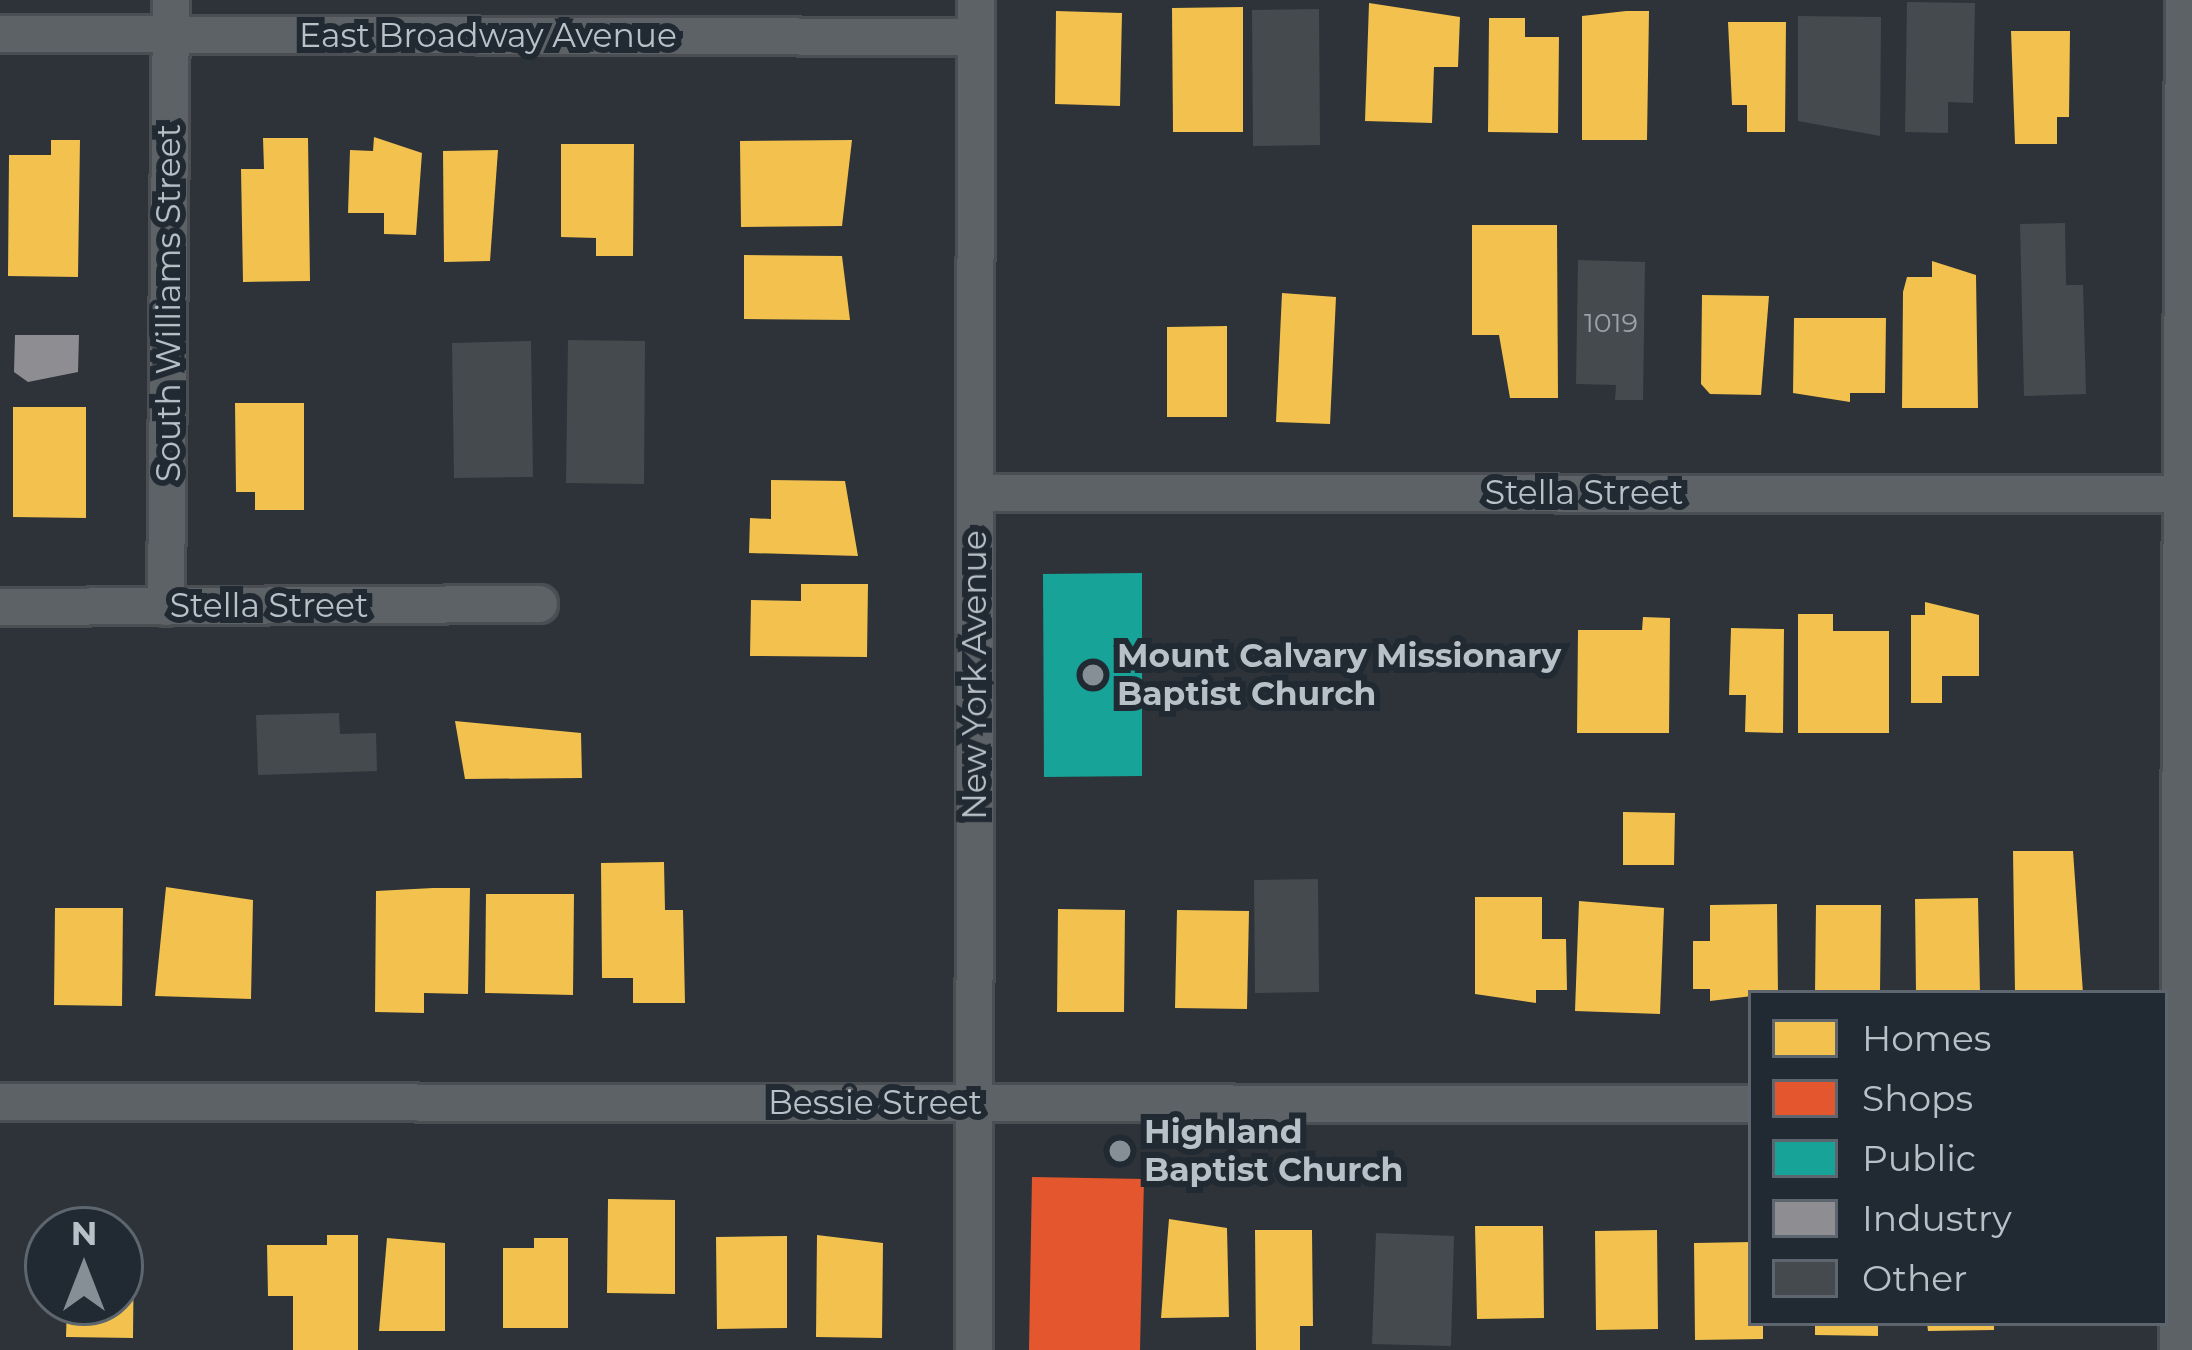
<!DOCTYPE html>
<html>
<head>
<meta charset="utf-8">
<style>
  body { margin:0 }
  #map { position:relative; width:2192px; height:1350px; overflow:hidden; background:#2d3338; font-family:Montserrat,sans-serif }
  div>[style] { position:absolute }
  .homes>* { inset:0; background:#f2c14e }
  .shops>* { inset:0; background:#e4572e }
  .public>* { inset:0; background:#17a398 }
  .industry>* { inset:0; background:#8d8d92 }
  .building>* { inset:0; background:#454a4e }
  .roads { filter:drop-shadow(3px 0 #4b4f53) drop-shadow(-3px 0 #4b4f53) drop-shadow(0 3px #4b4f53) drop-shadow(0 -3px #4b4f53) }
  .minor>* { height:36px; margin:-18px; padding:0 18px; transform-origin:18px; border-radius:18px; background:#5d6266 }
  .dots>* { width:33px; height:33px; translate:-50% -50%; box-sizing:border-box; border:6px solid #212a32; border-radius:50% }
  span { translate:-50% -50%; white-space:nowrap; text-align:center; line-height:1.15; -webkit-text-stroke:12px #212a32; paint-order:stroke }
  .number-label { font-size:27px; color:#9ba2aa }
  .number-label span { -webkit-text-stroke-width:0 }
  .street-label { font-size:33px; color:#b8c0c8 }
  .poi-label { font-size:33px; color:#b8c0c8; font-weight:700 }
  .left { translate:0 -50%; text-align:left }
  .legend { position:absolute; left:1748px; top:990px; width:420px; height:336px; box-sizing:border-box; background:#212a32; border:3px solid #5d666e; margin:0; padding:15px 21px; list-style:none; font-size:36px; color:#b8c0c8 }
  .legend li { display:flex; align-items:center; gap:24px; height:60px }
  .legend b { width:60px; border:3px solid #5d666e }
  .north { position:absolute; left:24px; top:1206px; width:120px; height:120px; box-sizing:border-box; background:#212a32; border:3px solid #5d666e; border-radius:50%; rotate:0deg; font-size:33px; font-weight:700; line-height:48px; text-align:center; color:#b8c0c8 }
  .north::after { content:''; display:block; margin:auto; width:42px; height:54px; background:#878f96; clip-path:polygon(50% 0,100% 100%,50% 72%,0 100%) }
</style>
</head>
<body>
<div id="map">
  <div class="homes">
    <div style="clip-path:polygon(1369px 3px,1460px 17px,1458px 67px,1434px 67px,1432px 123px,1365px 121px)"></div>
    <div style="clip-path:polygon(1243px 7px,1243px 132px,1173px 132px,1172px 8px)"></div>
    <div style="clip-path:polygon(1056px 11px,1122px 13px,1120px 106px,1055px 104px)"></div>
    <div style="clip-path:polygon(1626px 11px,1649px 11px,1647px 140px,1582px 140px,1582px 16px)"></div>
    <div style="clip-path:polygon(1489px 18px,1525px 18px,1525px 37px,1559px 37px,1558px 133px,1488px 132px)"></div>
    <div style="clip-path:polygon(1728px 22px,1786px 22px,1785px 132px,1747px 132px,1747px 105px,1732px 105px)"></div>
    <div style="clip-path:polygon(2011px 31px,2070px 31px,2069px 117px,2057px 117px,2057px 144px,2015px 144px)"></div>
    <div style="clip-path:polygon(374px 137px,422px 153px,416px 235px,384px 234px,384px 213px,348px 213px,350px 150px,373px 151px)"></div>
    <div style="clip-path:polygon(263px 138px,308px 138px,310px 281px,243px 282px,241px 169px,264px 169px)"></div>
    <div style="clip-path:polygon(51px 140px,80px 140px,78px 277px,8px 276px,9px 155px,51px 155px)"></div>
    <div style="clip-path:polygon(852px 140px,842px 226px,741px 227px,740px 141px)"></div>
    <div style="clip-path:polygon(561px 144px,634px 144px,633px 256px,596px 256px,596px 238px,561px 237px)"></div>
    <div style="clip-path:polygon(498px 150px,490px 261px,444px 262px,443px 151px)"></div>
    <div style="clip-path:polygon(1472px 225px,1557px 225px,1558px 398px,1510px 398px,1499px 335px,1472px 335px)"></div>
    <div style="clip-path:polygon(744px 255px,842px 256px,850px 320px,744px 319px)"></div>
    <div style="clip-path:polygon(1932px 261px,1976px 275px,1978px 408px,1902px 408px,1903px 292px,1907px 277px,1932px 277px)"></div>
    <div style="clip-path:polygon(1282px 293px,1336px 297px,1330px 424px,1276px 422px)"></div>
    <div style="clip-path:polygon(1702px 295px,1769px 296px,1761px 395px,1710px 394px,1701px 384px)"></div>
    <div style="clip-path:polygon(1794px 318px,1886px 318px,1885px 393px,1850px 393px,1850px 402px,1793px 393px)"></div>
    <div style="clip-path:polygon(1227px 326px,1227px 417px,1167px 417px,1167px 327px)"></div>
    <div style="clip-path:polygon(235px 403px,304px 403px,304px 510px,255px 510px,255px 492px,236px 492px)"></div>
    <div style="clip-path:polygon(13px 407px,86px 407px,86px 518px,13px 517px)"></div>
    <div style="clip-path:polygon(771px 480px,845px 481px,858px 556px,749px 553px,750px 518px,771px 519px)"></div>
    <div style="clip-path:polygon(801px 584px,868px 584px,867px 657px,750px 656px,751px 600px,801px 601px)"></div>
    <div style="clip-path:polygon(1925px 602px,1979px 615px,1979px 676px,1942px 676px,1942px 703px,1911px 703px,1911px 615px,1925px 615px)"></div>
    <div style="clip-path:polygon(1798px 614px,1833px 614px,1833px 631px,1889px 631px,1889px 733px,1798px 733px)"></div>
    <div style="clip-path:polygon(1643px 617px,1670px 618px,1669px 733px,1577px 733px,1578px 630px,1642px 630px)"></div>
    <div style="clip-path:polygon(1731px 628px,1784px 629px,1783px 733px,1745px 732px,1746px 695px,1729px 695px)"></div>
    <div style="clip-path:polygon(455px 721px,581px 733px,582px 778px,465px 779px)"></div>
    <div style="clip-path:polygon(1623px 812px,1675px 813px,1674px 865px,1623px 865px)"></div>
    <div style="clip-path:polygon(2013px 851px,2073px 851px,2083px 993px,2015px 993px)"></div>
    <div style="clip-path:polygon(664px 862px,665px 910px,683px 910px,685px 1003px,633px 1003px,633px 978px,602px 978px,601px 863px)"></div>
    <div style="clip-path:polygon(166px 887px,253px 900px,251px 999px,155px 996px)"></div>
    <div style="clip-path:polygon(433px 888px,470px 888px,468px 994px,424px 993px,424px 1013px,375px 1012px,376px 891px)"></div>
    <div style="clip-path:polygon(486px 894px,574px 894px,573px 995px,485px 993px)"></div>
    <div style="clip-path:polygon(1475px 897px,1542px 897px,1542px 939px,1566px 939px,1567px 990px,1536px 990px,1536px 1003px,1475px 994px)"></div>
    <div style="clip-path:polygon(1978px 898px,1980px 993px,1916px 993px,1915px 899px)"></div>
    <div style="clip-path:polygon(1579px 901px,1664px 908px,1660px 1014px,1575px 1011px)"></div>
    <div style="clip-path:polygon(1777px 904px,1778px 993px,1710px 1001px,1710px 989px,1693px 989px,1693px 941px,1710px 941px,1710px 905px)"></div>
    <div style="clip-path:polygon(1816px 905px,1881px 905px,1880px 993px,1815px 993px)"></div>
    <div style="clip-path:polygon(55px 908px,123px 908px,122px 1006px,54px 1005px)"></div>
    <div style="clip-path:polygon(1058px 909px,1125px 910px,1124px 1012px,1057px 1012px)"></div>
    <div style="clip-path:polygon(1177px 910px,1249px 911px,1247px 1009px,1175px 1008px)"></div>
    <div style="clip-path:polygon(608px 1199px,675px 1200px,675px 1294px,607px 1293px)"></div>
    <div style="clip-path:polygon(1169px 1219px,1227px 1228px,1229px 1317px,1161px 1318px)"></div>
    <div style="clip-path:polygon(1475px 1226px,1543px 1226px,1544px 1318px,1477px 1319px)"></div>
    <div style="clip-path:polygon(1255px 1230px,1312px 1230px,1313px 1326px,1300px 1326px,1300px 1350px,1256px 1350px)"></div>
    <div style="clip-path:polygon(1657px 1230px,1658px 1329px,1596px 1330px,1595px 1231px)"></div>
    <div style="clip-path:polygon(327px 1235px,358px 1235px,358px 1350px,293px 1350px,293px 1296px,268px 1296px,267px 1245px,327px 1245px)"></div>
    <div style="clip-path:polygon(817px 1235px,883px 1243px,882px 1338px,816px 1337px)"></div>
    <div style="clip-path:polygon(787px 1236px,787px 1328px,717px 1329px,716px 1237px)"></div>
    <div style="clip-path:polygon(120px 1237px,134px 1237px,133px 1338px,66px 1337px,67px 1302px,120px 1302px)"></div>
    <div style="clip-path:polygon(387px 1238px,445px 1243px,445px 1331px,379px 1331px)"></div>
    <div style="clip-path:polygon(534px 1238px,568px 1238px,568px 1328px,503px 1328px,503px 1248px,534px 1248px)"></div>
    <div style="clip-path:polygon(1751px 1242px,1751px 1323px,1763px 1323px,1763px 1339px,1695px 1340px,1694px 1243px)"></div>
    <div style="clip-path:polygon(1815px 1323px,1878px 1323px,1878px 1336px,1815px 1335px)"></div>
    <div style="clip-path:polygon(1927px 1323px,1994px 1323px,1994px 1330px,1928px 1331px)"></div>
  </div>
  <div class="shops">
    <div style="clip-path:polygon(1032px 1177px,1144px 1179px,1140px 1350px,1029px 1350px)"></div>
  </div>
  <div class="public">
    <div style="clip-path:polygon(1142px 573px,1142px 776px,1044px 777px,1043px 574px)"></div>
  </div>
  <div class="industry">
    <div style="clip-path:polygon(15px 335px,79px 335px,78px 372px,28px 382px,14px 372px)"></div>
  </div>
  <div class="building">
    <div style="clip-path:polygon(1907px 2px,1975px 3px,1973px 103px,1948px 102px,1948px 133px,1905px 132px)"></div>
    <div style="clip-path:polygon(1319px 9px,1320px 145px,1253px 146px,1252px 10px)"></div>
    <div style="clip-path:polygon(1798px 16px,1881px 17px,1880px 136px,1798px 121px)"></div>
    <div style="clip-path:polygon(2065px 223px,2066px 285px,2083px 285px,2086px 394px,2024px 396px,2020px 224px)"></div>
    <div style="clip-path:polygon(1578px 260px,1645px 262px,1643px 400px,1615px 400px,1616px 385px,1576px 384px)"></div>
    <div style="clip-path:polygon(568px 340px,645px 341px,644px 484px,566px 483px)"></div>
    <div style="clip-path:polygon(531px 341px,533px 477px,454px 478px,452px 343px)"></div>
    <div style="clip-path:polygon(339px 713px,340px 734px,376px 733px,377px 771px,258px 775px,256px 715px)"></div>
    <div style="clip-path:polygon(1318px 879px,1319px 992px,1255px 993px,1254px 880px)"></div>
    <div style="clip-path:polygon(1376px 1233px,1454px 1236px,1451px 1346px,1372px 1344px)"></div>
  </div>
  <div class="roads">
    <div class="minor">
      <div style="left:0;top:34px;width:976px;rotate:0.18deg"></div>
      <div style="left:976px;top:493px;width:1216px;rotate:0.05deg"></div>
      <div style="left:0;top:607px;width:539px;rotate:-0.32deg"></div>
      <div style="left:166px;top:607px;width:607px;rotate:-89.53deg"></div>
      <div style="left:0;top:1102px;width:1751px;rotate:0.07deg"></div>
      <div style="left:974px;top:1350px;width:1350px;rotate:-89.92deg"></div>
      <div style="left:2178px;top:1350px;width:1350px;rotate:-89.75deg"></div>
    </div>
  </div>
  <div class="dots">
    <div style="left:1093px;top:675px;background:#878f96"></div>
    <div style="left:1120px;top:1151px;background:#878f96"></div>
  </div>
  <div class="number-label">
    <span style="left:1611px;top:323px">1019</span>
  </div>
  <div class="street-label">
    <span style="left:488px;top:36px">East Broadway Avenue</span>
    <span style="left:169px;top:303px;rotate:-90deg">South Williams Street</span>
    <span style="left:1584px;top:493px">Stella Street</span>
    <span style="left:269px;top:606px">Stella Street</span>
    <span style="left:975px;top:675px;rotate:-90deg">New York Avenue</span>
    <span style="left:875px;top:1103px">Bessie Street</span>
  </div>
  <div class="poi-label">
    <span class="left" style="left:1117px;top:675px">Mount Calvary Missionary<br>Baptist Church</span>
    <span class="left" style="left:1144px;top:1151px">Highland<br>Baptist Church</span>
  </div>
  <ul class="legend">
  <li><b style="height:33px;background:#f2c14e"></b>Homes</li>
  <li><b style="height:33px;background:#e4572e"></b>Shops</li>
  <li><b style="height:33px;background:#17a398"></b>Public</li>
  <li><b style="height:33px;background:#8d8d92"></b>Industry</li>
  <li><b style="height:33px;background:#454a4e"></b>Other</li>
  </ul>
  <div class="north">N</div>
</div>
</body>
</html>
